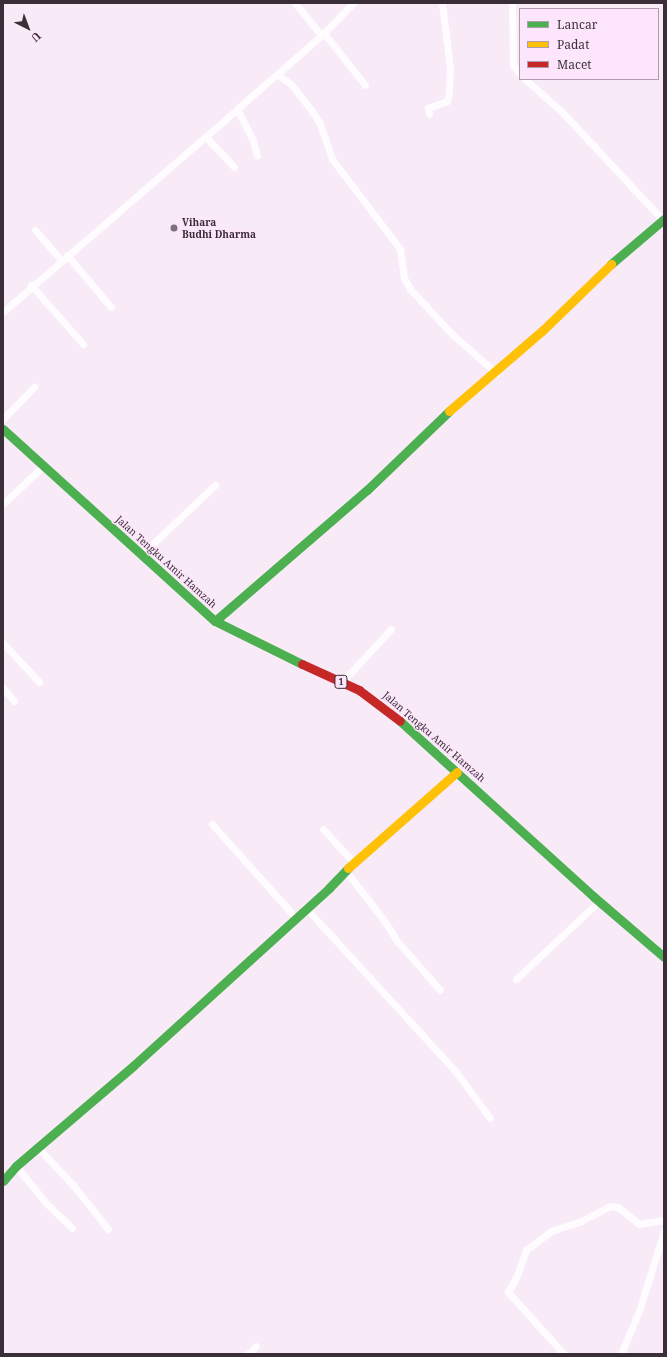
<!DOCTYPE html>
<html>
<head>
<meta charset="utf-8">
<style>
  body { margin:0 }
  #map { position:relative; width:667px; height:1357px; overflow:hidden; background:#f8ebf7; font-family:"Noto Serif",serif }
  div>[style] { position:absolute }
  .street>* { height:7px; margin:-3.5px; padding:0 3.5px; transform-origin:3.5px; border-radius:3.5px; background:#fefcfe }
  .fast>* { height:9px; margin:-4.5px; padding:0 4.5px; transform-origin:4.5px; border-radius:4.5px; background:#4caf50 }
  .slow>* { height:9px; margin:-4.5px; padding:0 4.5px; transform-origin:4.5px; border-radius:4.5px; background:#ffc107 }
  .jam>* { height:9px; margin:-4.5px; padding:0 4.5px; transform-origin:4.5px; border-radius:4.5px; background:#c62828 }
  .dots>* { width:11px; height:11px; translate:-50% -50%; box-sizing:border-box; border:2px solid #fde6fb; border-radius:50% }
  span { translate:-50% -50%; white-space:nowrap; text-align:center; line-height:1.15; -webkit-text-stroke:3px #fde6fb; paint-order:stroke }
  .shield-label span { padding:1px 3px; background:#fde6fb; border:1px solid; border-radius:3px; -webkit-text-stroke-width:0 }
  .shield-label { font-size:9px; color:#3a2f39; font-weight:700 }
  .poi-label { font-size:10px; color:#3a2f39; font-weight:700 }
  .left { translate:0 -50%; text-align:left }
  .street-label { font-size:10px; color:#3a2f39 }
  .frame { position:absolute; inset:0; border:4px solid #3a2f39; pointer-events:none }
  .legend { position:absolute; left:519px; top:8px; width:140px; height:72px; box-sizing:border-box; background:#fde6fb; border:1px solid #af9dad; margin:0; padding:5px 7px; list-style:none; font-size:12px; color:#3a2f39 }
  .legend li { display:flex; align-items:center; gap:8px; height:20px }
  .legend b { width:20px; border:1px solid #af9dad }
  .north { position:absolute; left:8px; top:8px; width:40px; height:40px; -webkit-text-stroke:3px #fde6fb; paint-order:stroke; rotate:138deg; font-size:11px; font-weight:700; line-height:16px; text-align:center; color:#3a2f39 }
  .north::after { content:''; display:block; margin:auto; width:14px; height:18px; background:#3a2f39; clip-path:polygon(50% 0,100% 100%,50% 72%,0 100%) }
</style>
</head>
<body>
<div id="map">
  <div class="street">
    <div style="left:295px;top:3px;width:41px;rotate:50.9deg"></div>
    <div style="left:512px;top:3px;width:62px;rotate:89.1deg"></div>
    <div style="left:513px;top:65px;width:11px;rotate:52deg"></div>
    <div style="left:324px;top:33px;width:66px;rotate:51.7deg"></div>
    <div style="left:277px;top:74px;width:17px;rotate:36deg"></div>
    <div style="left:291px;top:84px;width:34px;rotate:52deg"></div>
    <div style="left:312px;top:111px;width:15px;rotate:58deg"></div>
    <div style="left:320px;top:124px;width:37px;rotate:71deg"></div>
    <div style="left:332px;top:159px;width:113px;rotate:52.9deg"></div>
    <div style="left:400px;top:249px;width:29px;rotate:82deg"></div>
    <div style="left:404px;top:278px;width:13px;rotate:61deg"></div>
    <div style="left:410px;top:289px;width:62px;rotate:47deg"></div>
    <div style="left:452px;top:334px;width:59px;rotate:41.6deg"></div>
    <div style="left:525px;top:79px;width:52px;rotate:41.9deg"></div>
    <div style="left:564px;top:114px;width:145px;rotate:47deg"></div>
    <div style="left:237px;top:109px;width:36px;rotate:63deg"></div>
    <div style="left:253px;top:141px;width:15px;rotate:74deg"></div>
    <div style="left:429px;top:114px;width:6px;rotate:-99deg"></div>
    <div style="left:428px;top:108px;width:20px;rotate:-20deg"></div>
    <div style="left:447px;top:101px;width:8px;rotate:-76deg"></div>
    <div style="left:449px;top:93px;width:25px;rotate:-88deg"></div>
    <div style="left:450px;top:68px;width:65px;rotate:-97deg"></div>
    <div style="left:206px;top:137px;width:41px;rotate:47deg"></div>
    <div style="left:35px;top:230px;width:40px;rotate:49deg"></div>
    <div style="left:67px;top:255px;width:68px;rotate:49.8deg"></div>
    <div style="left:31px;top:285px;width:79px;rotate:48.6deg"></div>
    <div style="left:3px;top:312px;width:310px;rotate:-40.9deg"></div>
    <div style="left:237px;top:109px;width:116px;rotate:-41.1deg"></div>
    <div style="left:324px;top:33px;width:42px;rotate:-46deg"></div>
    <div style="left:3px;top:419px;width:45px;rotate:-45.9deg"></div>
    <div style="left:3px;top:504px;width:55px;rotate:-43.5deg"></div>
    <div style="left:141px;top:555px;width:102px;rotate:-43.4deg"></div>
    <div style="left:3px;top:643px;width:53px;rotate:47.3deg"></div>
    <div style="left:342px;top:682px;width:72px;rotate:-47.2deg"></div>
    <div style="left:3px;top:688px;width:17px;rotate:50deg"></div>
    <div style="left:212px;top:824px;width:126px;rotate:48.2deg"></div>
    <div style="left:323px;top:829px;width:46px;rotate:47.6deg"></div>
    <div style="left:345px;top:870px;width:67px;rotate:52.3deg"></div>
    <div style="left:386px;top:923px;width:21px;rotate:59deg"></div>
    <div style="left:397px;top:941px;width:65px;rotate:48.7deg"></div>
    <div style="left:305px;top:907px;width:224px;rotate:47.5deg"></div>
    <div style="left:456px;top:1072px;width:57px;rotate:53.5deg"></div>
    <div style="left:516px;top:979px;width:114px;rotate:-43.2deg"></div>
    <div style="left:37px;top:1147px;width:52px;rotate:46.5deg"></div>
    <div style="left:73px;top:1185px;width:56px;rotate:51.5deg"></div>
    <div style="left:16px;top:1166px;width:48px;rotate:51deg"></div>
    <div style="left:46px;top:1203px;width:36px;rotate:44deg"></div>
    <div style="left:248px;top:1354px;width:11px;rotate:-45deg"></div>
    <div style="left:564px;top:1354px;width:84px;rotate:-132.1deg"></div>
    <div style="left:508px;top:1292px;width:18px;rotate:-61deg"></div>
    <div style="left:517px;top:1276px;width:28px;rotate:-71deg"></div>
    <div style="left:526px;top:1250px;width:31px;rotate:-37deg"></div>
    <div style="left:551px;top:1231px;width:32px;rotate:-18deg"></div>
    <div style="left:581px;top:1221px;width:33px;rotate:-27deg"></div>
    <div style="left:610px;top:1206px;width:8px;rotate:7deg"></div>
    <div style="left:618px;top:1207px;width:27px;rotate:39deg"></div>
    <div style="left:639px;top:1224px;width:25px;rotate:-9deg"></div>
    <div style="left:621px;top:1354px;width:47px;rotate:-67.3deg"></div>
    <div style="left:639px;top:1311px;width:84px;rotate:-72.6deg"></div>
  </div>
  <div class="fast">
    <div style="left:611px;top:264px;width:70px;rotate:-40.3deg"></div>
    <div style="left:3px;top:429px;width:286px;rotate:42.2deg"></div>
    <div style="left:215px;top:621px;width:97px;rotate:26.3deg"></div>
    <div style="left:215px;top:621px;width:201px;rotate:-40.8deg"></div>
    <div style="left:367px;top:490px;width:114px;rotate:-43.9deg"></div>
    <div style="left:400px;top:721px;width:262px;rotate:42.2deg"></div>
    <div style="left:594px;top:897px;width:92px;rotate:40.6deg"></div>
    <div style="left:3px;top:1181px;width:20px;rotate:-49deg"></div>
    <div style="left:16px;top:1166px;width:154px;rotate:-40.5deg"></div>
    <div style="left:133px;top:1066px;width:265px;rotate:-42.2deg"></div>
    <div style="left:329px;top:888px;width:28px;rotate:-46deg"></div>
  </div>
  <div class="slow">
    <div style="left:449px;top:411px;width:124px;rotate:-40.8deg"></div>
    <div style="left:543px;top:330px;width:95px;rotate:-44.1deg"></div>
    <div style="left:348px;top:868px;width:145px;rotate:-41.4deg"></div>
  </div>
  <div class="jam">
    <div style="left:302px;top:664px;width:63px;rotate:24.5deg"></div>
    <div style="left:359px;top:690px;width:51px;rotate:37.1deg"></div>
  </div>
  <div class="dots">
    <div style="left:174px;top:228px;background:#7c717c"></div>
  </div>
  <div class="shield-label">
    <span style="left:341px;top:682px">1</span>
  </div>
  <div class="poi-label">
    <span class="left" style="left:182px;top:228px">Vihara<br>Budhi Dharma</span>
  </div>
  <div class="street-label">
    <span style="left:166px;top:562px;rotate:42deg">Jalan Tengku Amir Hamzah</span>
    <span style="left:434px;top:737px;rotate:41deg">Jalan Tengku Amir Hamzah</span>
  </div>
  <div class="frame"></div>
  <ul class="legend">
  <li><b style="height:5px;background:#4caf50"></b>Lancar</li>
  <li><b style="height:5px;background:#ffc107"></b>Padat</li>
  <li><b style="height:5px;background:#c62828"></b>Macet</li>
  </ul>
  <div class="north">U</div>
</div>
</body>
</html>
